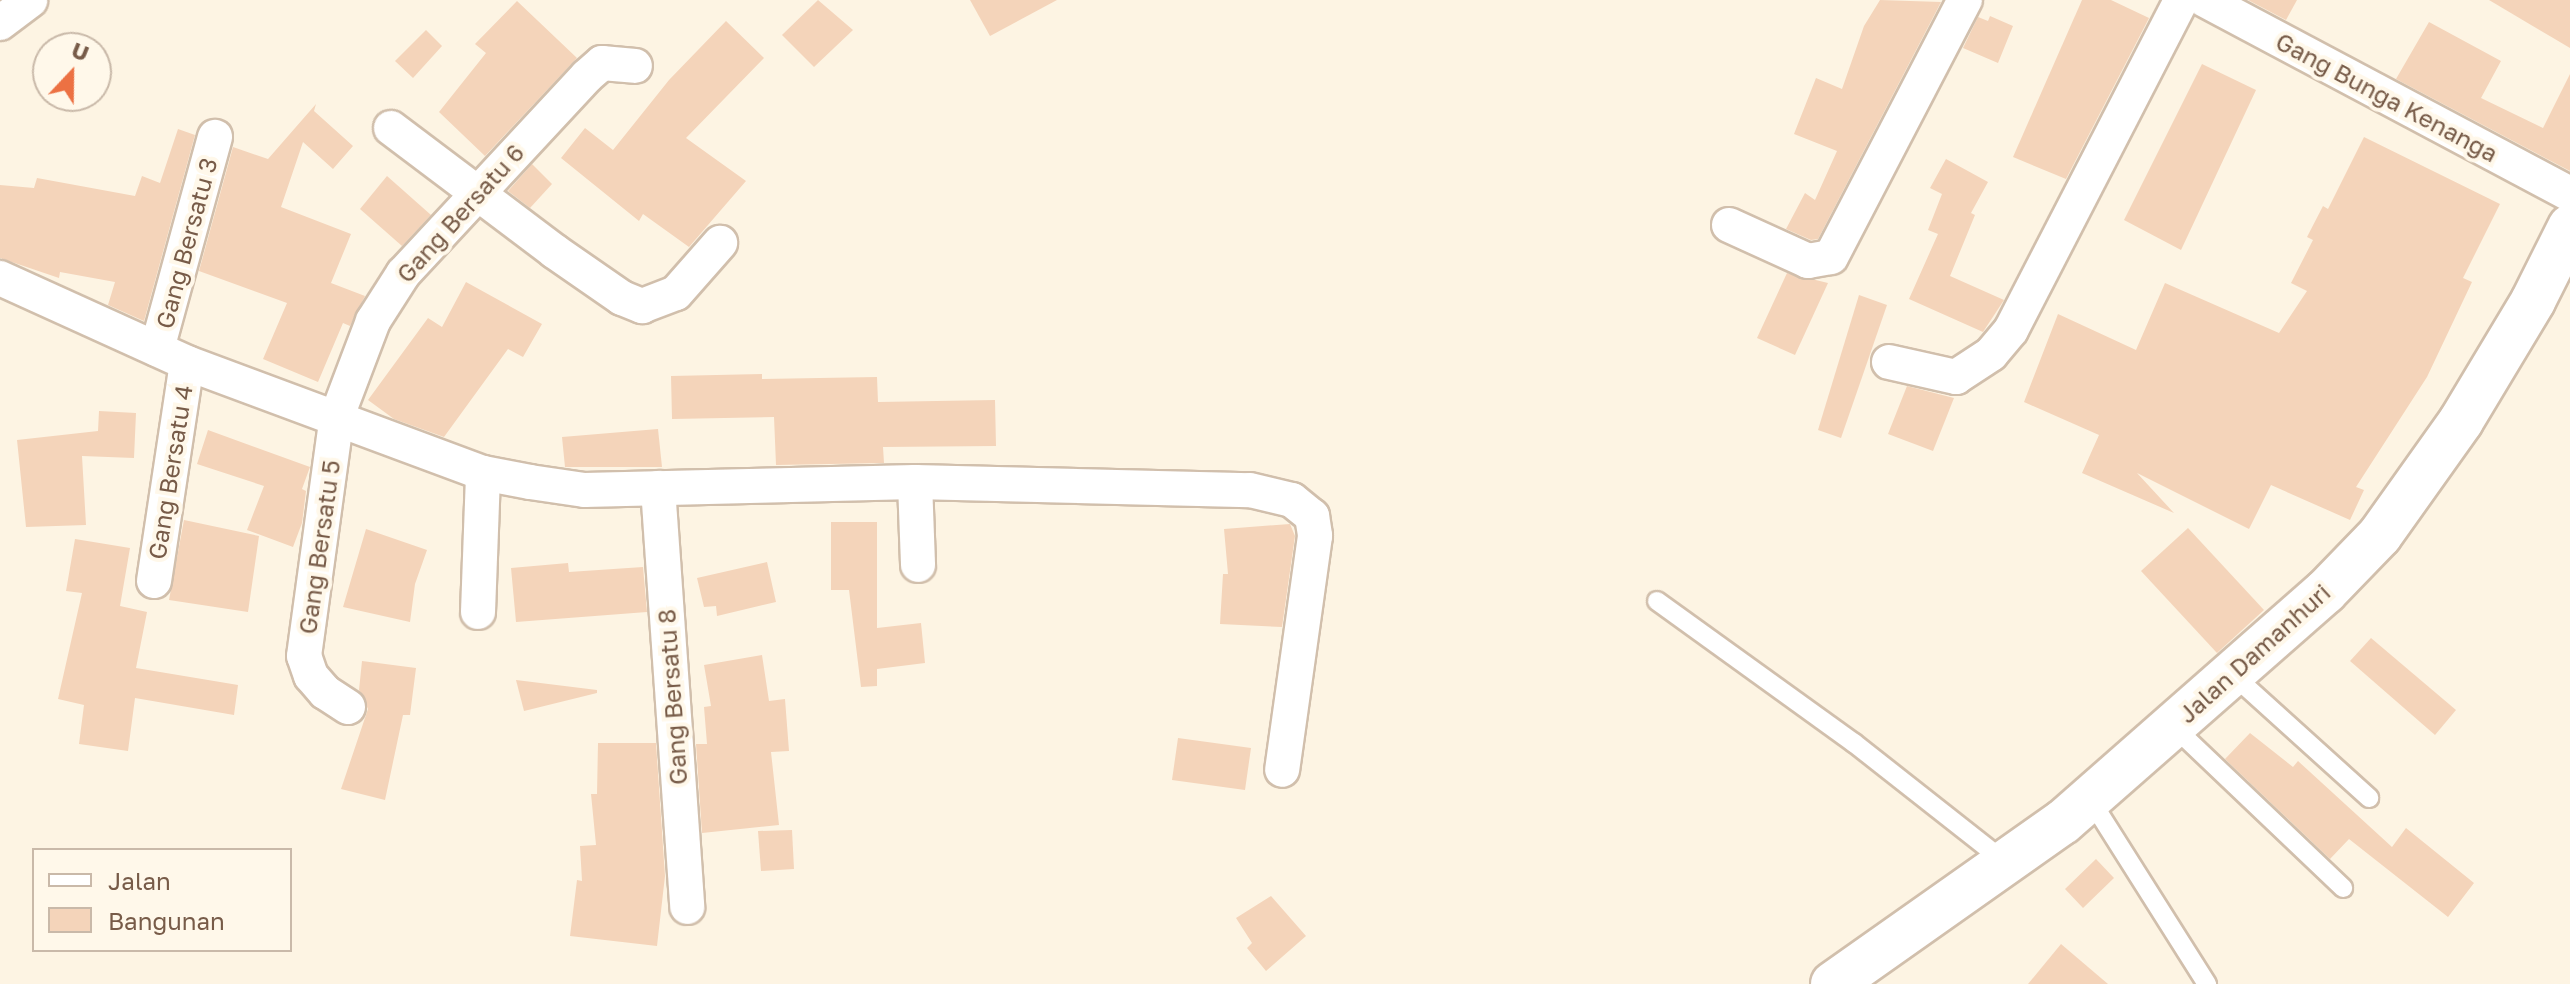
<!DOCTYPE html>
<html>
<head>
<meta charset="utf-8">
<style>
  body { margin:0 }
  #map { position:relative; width:2570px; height:984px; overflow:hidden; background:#fdf4e3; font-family:"Golos Text",sans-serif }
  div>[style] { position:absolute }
  .building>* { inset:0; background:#f4d4ba }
  .roads { filter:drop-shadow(2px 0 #d1bfac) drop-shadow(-2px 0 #d1bfac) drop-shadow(0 2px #d1bfac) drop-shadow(0 -2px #d1bfac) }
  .service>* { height:18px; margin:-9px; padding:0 9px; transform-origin:9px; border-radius:9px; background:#fff }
  .minor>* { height:34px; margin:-17px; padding:0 17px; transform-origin:17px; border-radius:17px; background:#fff }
  .tertiary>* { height:44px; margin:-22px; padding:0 22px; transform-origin:22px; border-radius:22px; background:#fff }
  span { translate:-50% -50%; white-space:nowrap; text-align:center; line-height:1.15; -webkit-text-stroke:8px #fff8ea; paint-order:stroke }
  .street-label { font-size:24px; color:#775b48 }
  .legend { position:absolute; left:32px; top:848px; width:260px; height:104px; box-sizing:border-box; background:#fff8ea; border:2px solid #c9b9a9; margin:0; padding:10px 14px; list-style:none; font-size:24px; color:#775b48 }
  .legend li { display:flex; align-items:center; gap:16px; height:40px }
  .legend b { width:40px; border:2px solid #c9b9a9 }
  .north { position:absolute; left:32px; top:32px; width:80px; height:80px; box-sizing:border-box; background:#fff8ea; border:2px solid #c9b9a9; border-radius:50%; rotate:22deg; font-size:22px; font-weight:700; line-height:32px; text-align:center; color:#775b48 }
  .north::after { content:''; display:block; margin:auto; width:28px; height:36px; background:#ec7143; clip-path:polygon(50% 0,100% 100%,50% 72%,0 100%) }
</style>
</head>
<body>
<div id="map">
  <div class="building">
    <div style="clip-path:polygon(818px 0,853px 30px,814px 67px,782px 35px)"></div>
    <div style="clip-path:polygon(970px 0,1057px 0,990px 36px)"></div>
    <div style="clip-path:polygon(1880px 0,1941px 2px,1818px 239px,1811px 240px,1786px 229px,1805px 193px,1815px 200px,1837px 151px,1794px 134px,1816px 78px,1842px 89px,1864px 26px)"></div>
    <div style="clip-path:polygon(2082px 0,2111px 0,2149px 18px,2066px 179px,2013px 157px)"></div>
    <div style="clip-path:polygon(2248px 0,2297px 0,2286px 20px)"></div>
    <div style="clip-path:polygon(2489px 0,2570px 0,2570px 48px)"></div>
    <div style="clip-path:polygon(517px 1px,577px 58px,485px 156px,439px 112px,486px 53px,475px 44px)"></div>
    <div style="clip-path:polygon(1990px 16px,2013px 26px,1998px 63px,1963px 48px,1978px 17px,1988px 21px)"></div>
    <div style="clip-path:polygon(726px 21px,764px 58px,686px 138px,746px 181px,689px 247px,643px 214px,639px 221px,561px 158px,585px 128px,613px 150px,669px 80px)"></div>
    <div style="clip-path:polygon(2429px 22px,2501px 61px,2481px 98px,2543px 128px,2570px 74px,2570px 171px,2396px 79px)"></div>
    <div style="clip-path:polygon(426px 30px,442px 46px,413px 78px,395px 61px)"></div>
    <div style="clip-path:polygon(2202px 64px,2256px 90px,2181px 250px,2124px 220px)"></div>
    <div style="clip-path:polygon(316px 104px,314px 111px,353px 146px,333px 169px,303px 142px,281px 207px,351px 234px,331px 283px,365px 296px,350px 326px,343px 323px,318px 382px,263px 359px,287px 303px,199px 271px,233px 147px,268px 159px)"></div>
    <div style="clip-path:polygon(178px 129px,195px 135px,144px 321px,108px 305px,115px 282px,60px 272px,59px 278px,0 258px,0 185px,34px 188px,37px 178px,135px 196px,142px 176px,160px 183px)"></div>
    <div style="clip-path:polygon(2364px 137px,2500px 204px,2463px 278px,2472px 282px,2427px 377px,2356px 487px,2364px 490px,2350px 520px,2271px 485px,2249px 529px,2137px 473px,2174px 513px,2082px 473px,2099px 435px,2024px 402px,2058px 314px,2136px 350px,2165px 283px,2279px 333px,2307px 291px,2291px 283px,2313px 240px,2307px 237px,2323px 206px,2328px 209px)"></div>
    <div style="clip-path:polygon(1946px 159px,1988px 182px,1971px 213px,1975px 215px,1950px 276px,2004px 300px,1983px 332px,1909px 299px,1938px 234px,1928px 230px,1942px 194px,1930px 188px)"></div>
    <div style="clip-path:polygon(532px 164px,552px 184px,530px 208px,508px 191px)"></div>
    <div style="clip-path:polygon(387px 176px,431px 215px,402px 246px,360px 209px)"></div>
    <div style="clip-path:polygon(1787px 273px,1828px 283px,1795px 355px,1757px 338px)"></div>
    <div style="clip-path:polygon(466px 282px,542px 324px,523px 357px,508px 349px,444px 437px,394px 419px,368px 400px,428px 318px,442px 327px)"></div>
    <div style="clip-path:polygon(1859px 295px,1887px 305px,1841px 438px,1818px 430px)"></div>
    <div style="clip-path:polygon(762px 374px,762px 379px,877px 377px,878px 402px,995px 400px,996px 446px,883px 447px,884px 463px,776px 465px,774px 417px,672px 419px,671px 376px)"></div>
    <div style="clip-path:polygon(1907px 386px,1954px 398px,1933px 451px,1888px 434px)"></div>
    <div style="clip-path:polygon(99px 411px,136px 413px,134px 458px,82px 456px,86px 525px,26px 527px,17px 440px,98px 431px)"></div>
    <div style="clip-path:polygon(658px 429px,662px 467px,565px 467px,562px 437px)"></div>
    <div style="clip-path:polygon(208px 430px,310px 467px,302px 489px,306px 491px,302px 523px,293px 547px,247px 530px,264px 486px,197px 464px)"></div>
    <div style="clip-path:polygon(184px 520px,259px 536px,248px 612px,169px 600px)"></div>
    <div style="clip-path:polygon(831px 522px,877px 522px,877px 628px,921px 623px,925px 663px,877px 669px,877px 686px,861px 687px,849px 590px,831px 590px)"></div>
    <div style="clip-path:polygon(1290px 524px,1295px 536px,1282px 627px,1220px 624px,1223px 574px,1228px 574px,1224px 529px)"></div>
    <div style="clip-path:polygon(2188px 528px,2264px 610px,2217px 653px,2141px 571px)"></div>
    <div style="clip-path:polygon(366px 529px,427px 550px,415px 584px,410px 622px,343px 607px)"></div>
    <div style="clip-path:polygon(75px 539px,130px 548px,120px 606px,147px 612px,136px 668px,238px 685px,234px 715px,135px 698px,128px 751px,79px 744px,84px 705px,58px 699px,82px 593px,66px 591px)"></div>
    <div style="clip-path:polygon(767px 562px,776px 602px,717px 616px,716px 606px,704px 607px,697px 578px)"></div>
    <div style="clip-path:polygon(568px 563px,569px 572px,643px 567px,647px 612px,516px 622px,511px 568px)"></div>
    <div style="clip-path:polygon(2371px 638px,2456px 710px,2435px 735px,2350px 661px)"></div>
    <div style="clip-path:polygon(762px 655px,769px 701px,785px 699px,789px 751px,771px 752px,779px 825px,702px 833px,696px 744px,707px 744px,704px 707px,711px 706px,704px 665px)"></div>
    <div style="clip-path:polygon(362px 661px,416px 668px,410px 715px,403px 715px,385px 800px,341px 789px,368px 709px,359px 690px)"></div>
    <div style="clip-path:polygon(516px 680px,597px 690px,597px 693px,524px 711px)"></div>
    <div style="clip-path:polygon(2250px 733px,2293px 767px,2298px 761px,2392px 847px,2406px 828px,2474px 883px,2448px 917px,2349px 839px,2330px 859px,2225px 759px)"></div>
    <div style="clip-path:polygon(1178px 738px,1251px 748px,1245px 790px,1172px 780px)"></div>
    <div style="clip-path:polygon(598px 743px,656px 743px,665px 876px,657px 946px,570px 936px,577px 880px,582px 881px,580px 846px,596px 845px,591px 794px,597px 794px)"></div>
    <div style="clip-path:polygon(792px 830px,794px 869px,761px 871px,758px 831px)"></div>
    <div style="clip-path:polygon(2096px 859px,2114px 878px,2083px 908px,2065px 889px)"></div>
    <div style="clip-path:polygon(1271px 896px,1306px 936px,1266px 971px,1247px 948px,1252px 943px,1236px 918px)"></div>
    <div style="clip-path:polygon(2061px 944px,2108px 984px,2028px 984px)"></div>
  </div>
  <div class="roads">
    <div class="service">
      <div style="left:1657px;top:601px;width:243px;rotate:35.8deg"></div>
      <div style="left:1854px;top:743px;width:192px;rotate:38.2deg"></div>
      <div style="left:2232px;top:674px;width:185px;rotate:42.1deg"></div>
      <div style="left:2173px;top:726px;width:235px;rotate:43.6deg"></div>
      <div style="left:2090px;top:799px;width:219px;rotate:57.7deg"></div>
    </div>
    <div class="minor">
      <div style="left:2205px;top:0;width:413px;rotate:28deg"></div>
      <div style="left:0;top:23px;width:38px;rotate:-37deg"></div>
      <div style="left:391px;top:128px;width:204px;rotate:37deg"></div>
      <div style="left:554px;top:251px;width:83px;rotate:34.7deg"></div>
      <div style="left:622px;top:298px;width:22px;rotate:22deg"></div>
      <div style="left:642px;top:306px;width:36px;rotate:-21deg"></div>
      <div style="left:676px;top:293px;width:67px;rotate:-48.7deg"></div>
      <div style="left:1729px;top:225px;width:87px;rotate:24.5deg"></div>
      <div style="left:1808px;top:261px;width:23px;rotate:-10deg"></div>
      <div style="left:1831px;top:257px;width:290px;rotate:-62.5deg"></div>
      <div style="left:0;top:278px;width:205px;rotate:24.4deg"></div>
      <div style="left:187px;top:363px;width:316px;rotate:20.4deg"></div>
      <div style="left:483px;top:473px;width:48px;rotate:10.8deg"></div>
      <div style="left:530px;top:482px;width:55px;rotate:8.4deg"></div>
      <div style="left:584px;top:490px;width:331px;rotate:-1.4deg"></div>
      <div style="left:915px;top:482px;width:335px;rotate:1.4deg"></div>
      <div style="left:1250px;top:490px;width:43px;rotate:13.4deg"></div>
      <div style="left:1292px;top:500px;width:26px;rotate:39deg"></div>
      <div style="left:1312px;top:516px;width:20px;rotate:81deg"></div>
      <div style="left:1315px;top:536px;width:236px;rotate:98deg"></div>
      <div style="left:157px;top:349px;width:220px;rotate:-74.7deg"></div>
      <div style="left:1889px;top:362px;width:69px;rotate:12.6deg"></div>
      <div style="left:1956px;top:377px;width:42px;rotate:-33.3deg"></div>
      <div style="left:1991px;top:354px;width:31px;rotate:-50deg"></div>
      <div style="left:2011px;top:330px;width:371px;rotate:-62.7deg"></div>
      <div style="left:915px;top:482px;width:83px;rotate:87.9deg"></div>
      <div style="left:658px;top:488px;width:420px;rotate:86deg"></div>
      <div style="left:154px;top:581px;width:220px;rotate:-81.4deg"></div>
      <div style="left:478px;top:612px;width:139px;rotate:-87.9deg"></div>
      <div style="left:348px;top:707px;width:27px;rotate:-147deg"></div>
      <div style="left:325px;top:692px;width:21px;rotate:-131deg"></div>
      <div style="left:311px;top:676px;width:21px;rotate:-109deg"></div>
      <div style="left:304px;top:656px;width:242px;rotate:-82.2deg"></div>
      <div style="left:337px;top:416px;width:102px;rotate:-69.2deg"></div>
      <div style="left:373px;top:321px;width:56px;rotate:-57.4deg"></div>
      <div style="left:403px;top:274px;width:270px;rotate:-47.1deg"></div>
      <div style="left:587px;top:76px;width:20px;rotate:-41deg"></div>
      <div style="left:602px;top:63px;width:33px;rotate:5deg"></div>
    </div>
    <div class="tertiary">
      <div style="left:1833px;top:984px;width:281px;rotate:-35.2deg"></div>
      <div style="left:2063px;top:822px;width:349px;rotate:-41.3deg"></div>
      <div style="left:2325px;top:592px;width:79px;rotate:-46deg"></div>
      <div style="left:2380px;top:535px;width:140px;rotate:-54.6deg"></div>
      <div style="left:2461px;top:421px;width:140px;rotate:-59deg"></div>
      <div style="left:2533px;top:301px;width:83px;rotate:-63.4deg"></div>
    </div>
  </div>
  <div class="street-label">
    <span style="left:2387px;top:97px;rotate:28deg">Gang Bunga Kenanga</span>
    <span style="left:460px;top:213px;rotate:-48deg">Gang Bersatu 6</span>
    <span style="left:186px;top:243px;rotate:-75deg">Gang Bersatu 3</span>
    <span style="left:170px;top:472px;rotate:-81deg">Gang Bersatu 4</span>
    <span style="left:319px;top:547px;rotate:-82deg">Gang Bersatu 5</span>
    <span style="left:2254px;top:653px;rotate:-42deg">Jalan Damanhuri</span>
    <span style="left:672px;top:697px;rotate:-94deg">Gang Bersatu 8</span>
  </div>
  <ul class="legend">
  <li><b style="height:10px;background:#fff"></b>Jalan</li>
  <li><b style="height:22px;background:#f4d4ba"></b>Bangunan</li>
  </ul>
  <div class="north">U</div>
</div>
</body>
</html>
